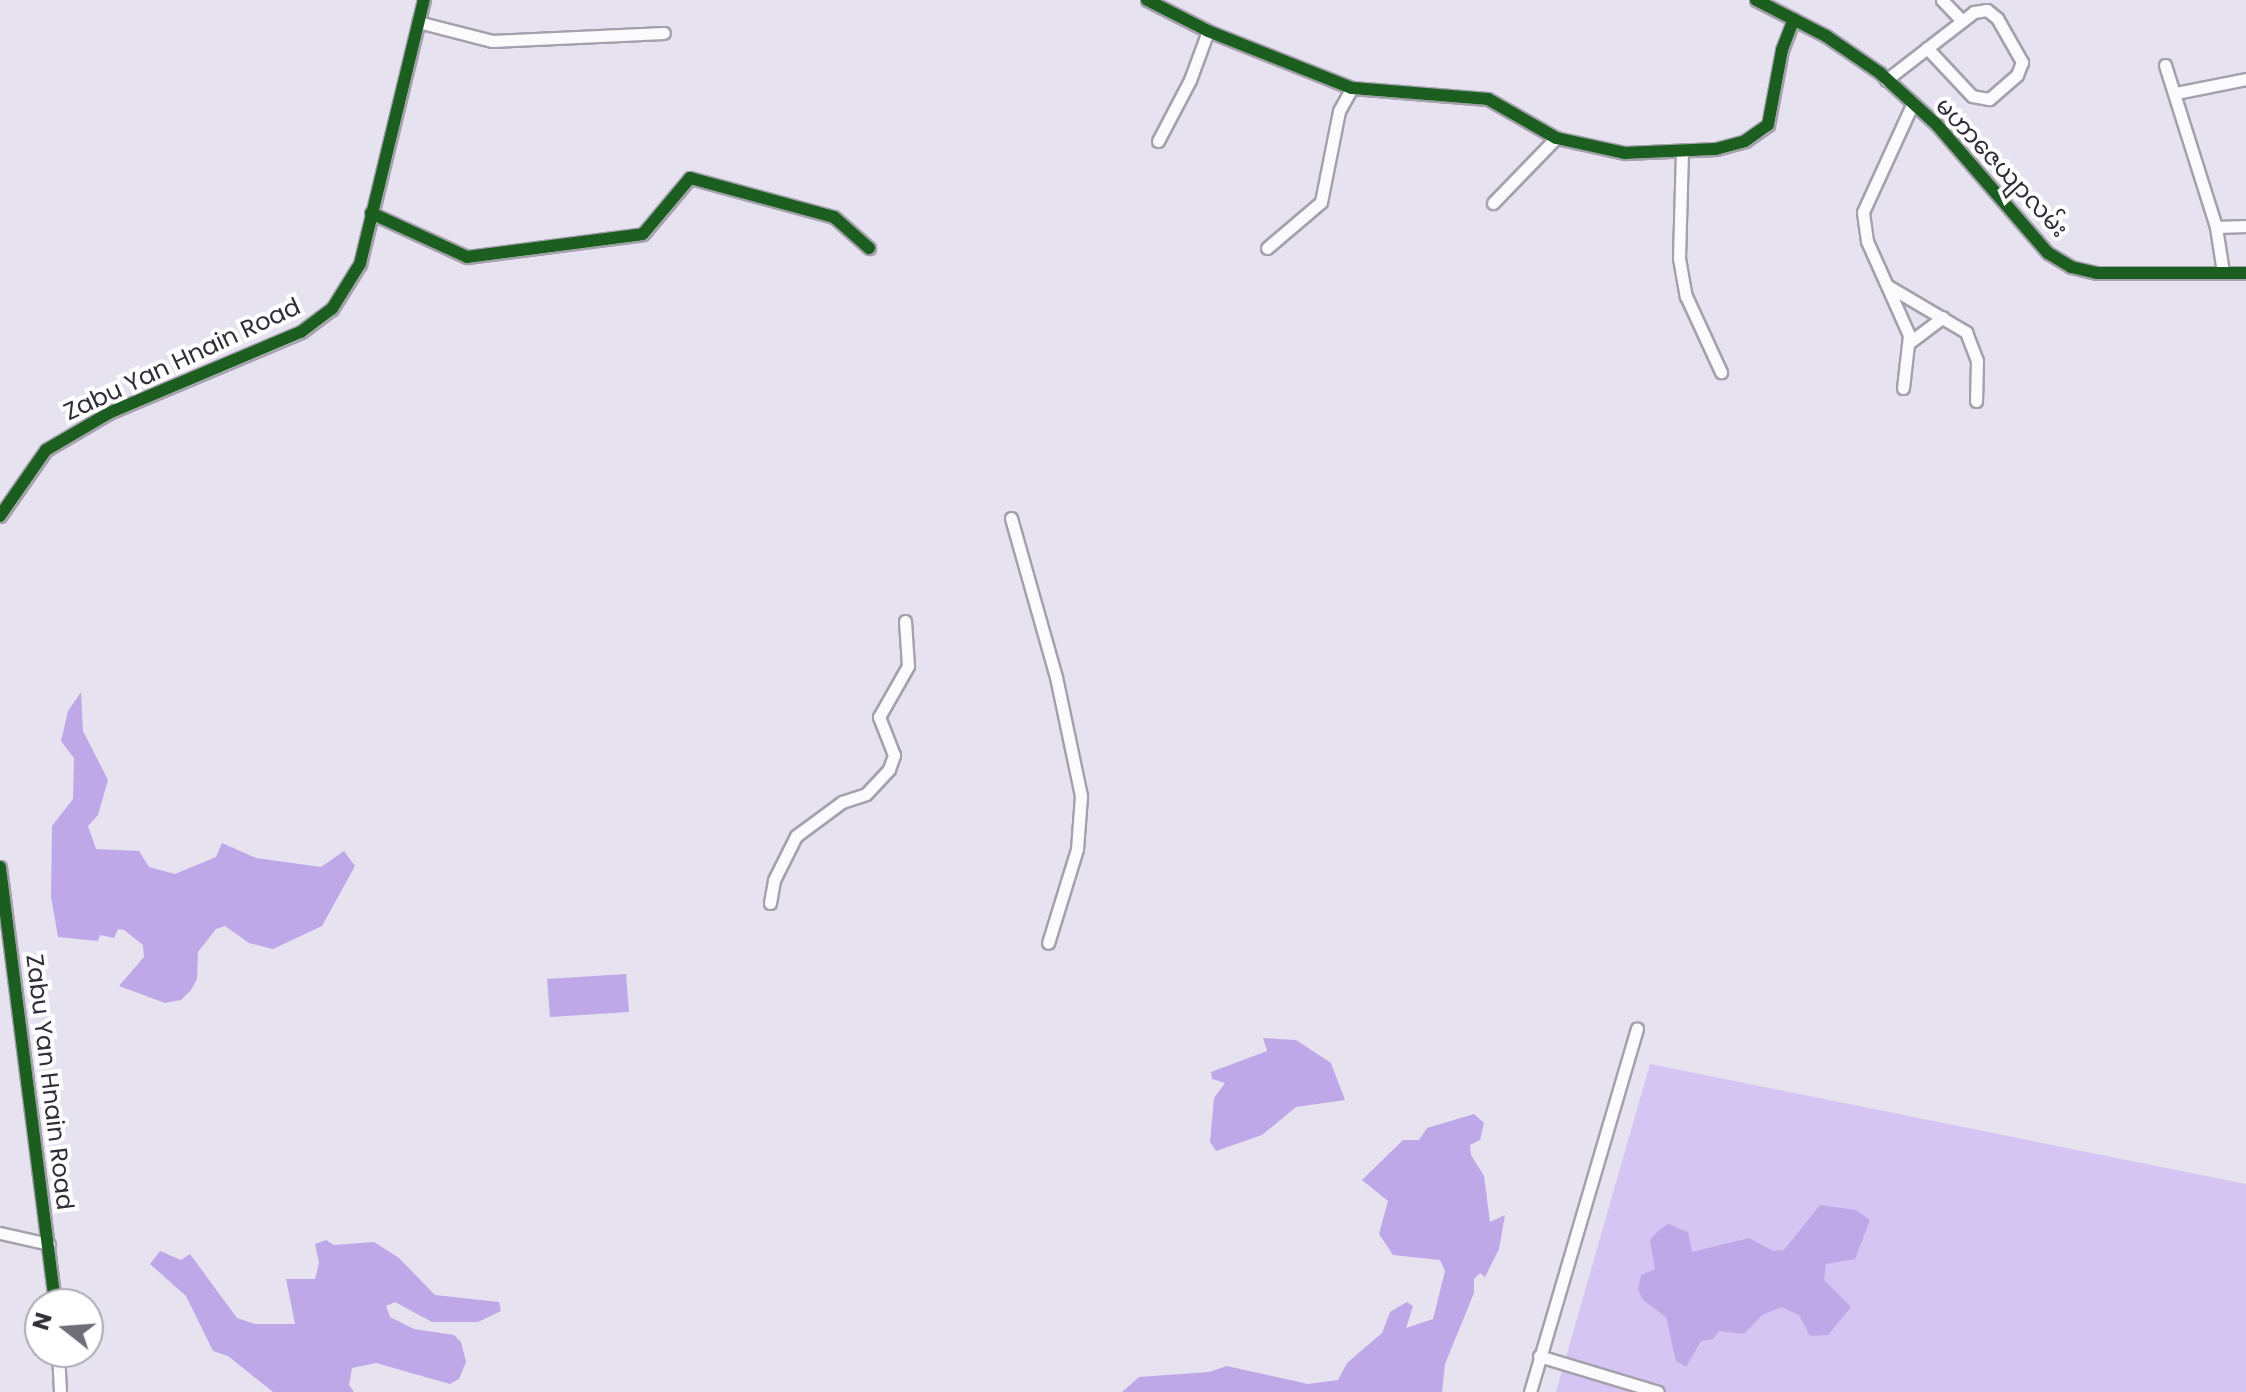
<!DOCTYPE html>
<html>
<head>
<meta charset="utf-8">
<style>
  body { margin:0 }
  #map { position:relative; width:2246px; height:1392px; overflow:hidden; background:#e6e2f0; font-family:Poppins,"Noto Sans Myanmar",sans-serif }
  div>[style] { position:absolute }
  .green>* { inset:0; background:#d4c5f2 }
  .water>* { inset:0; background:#bfa8e8 }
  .roads { filter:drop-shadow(2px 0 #a4a1ac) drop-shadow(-2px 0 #a4a1ac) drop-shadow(0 2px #a4a1ac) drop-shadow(0 -2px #a4a1ac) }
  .minor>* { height:11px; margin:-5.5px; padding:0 5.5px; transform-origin:5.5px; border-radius:5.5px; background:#fbfbfd }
  .cycleway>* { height:12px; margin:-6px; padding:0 6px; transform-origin:6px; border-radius:6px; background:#1b5e20 }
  span { translate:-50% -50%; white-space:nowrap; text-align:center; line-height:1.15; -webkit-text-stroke:8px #fff; paint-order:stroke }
  .street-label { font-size:24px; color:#302d37 }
  .north { position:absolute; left:24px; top:1288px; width:80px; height:80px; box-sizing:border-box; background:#fff; border:2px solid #acabaf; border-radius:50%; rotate:287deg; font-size:22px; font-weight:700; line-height:32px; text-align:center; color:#302d37 }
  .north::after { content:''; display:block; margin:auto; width:28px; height:36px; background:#706c78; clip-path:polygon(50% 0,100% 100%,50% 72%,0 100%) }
</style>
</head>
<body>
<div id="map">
  <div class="green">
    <div style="clip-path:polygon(1650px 1064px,2246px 1184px,2246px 1392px,1556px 1392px)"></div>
  </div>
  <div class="water">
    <div style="clip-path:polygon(81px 692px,83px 731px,108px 780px,98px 815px,88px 826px,96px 849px,139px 851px,149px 867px,175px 874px,216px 857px,222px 843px,256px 858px,321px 867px,344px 851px,355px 866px,322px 926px,273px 949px,249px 943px,225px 926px,216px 929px,198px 952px,197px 979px,191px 990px,181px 1000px,165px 1003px,119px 986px,144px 957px,143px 945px,124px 930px,118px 929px,114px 938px,100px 935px,98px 941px,58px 937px,51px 897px,52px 826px,73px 799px,74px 758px,61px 741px,68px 711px)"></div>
    <div style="clip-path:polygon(626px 974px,629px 1012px,550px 1017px,547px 979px)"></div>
    <div style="clip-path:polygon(1263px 1038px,1296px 1040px,1331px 1063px,1345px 1100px,1296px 1107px,1262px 1135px,1216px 1151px,1210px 1142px,1214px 1098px,1225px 1083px,1212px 1079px,1211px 1072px,1267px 1051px)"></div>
    <div style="clip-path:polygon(1474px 1114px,1484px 1123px,1480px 1140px,1470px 1145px,1471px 1155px,1484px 1176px,1490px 1222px,1505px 1215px,1499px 1249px,1485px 1277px,1480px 1273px,1474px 1279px,1474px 1293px,1445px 1364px,1442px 1392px,1122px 1392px,1139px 1377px,1209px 1372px,1227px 1366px,1308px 1384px,1338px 1380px,1347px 1363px,1382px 1333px,1390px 1312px,1400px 1306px,1407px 1302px,1413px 1306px,1406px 1328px,1433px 1319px,1445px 1271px,1440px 1260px,1393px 1255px,1379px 1234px,1388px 1201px,1362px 1180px,1403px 1140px,1419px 1140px,1427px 1128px)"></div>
    <div style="clip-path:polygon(1820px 1205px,1856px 1210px,1870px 1220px,1855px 1259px,1826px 1264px,1824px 1280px,1851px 1307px,1828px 1335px,1810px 1336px,1799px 1315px,1782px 1307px,1762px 1315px,1744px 1334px,1719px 1331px,1713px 1339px,1701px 1341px,1686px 1367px,1676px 1361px,1666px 1317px,1643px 1300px,1638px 1289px,1641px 1275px,1655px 1269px,1650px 1240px,1659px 1230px,1668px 1224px,1688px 1232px,1692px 1252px,1749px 1238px,1773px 1251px,1784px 1250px)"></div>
    <div style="clip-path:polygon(326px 1240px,334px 1245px,374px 1242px,399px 1258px,435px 1295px,499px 1302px,501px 1311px,478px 1322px,432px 1322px,395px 1302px,386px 1306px,390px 1317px,414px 1329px,454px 1335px,461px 1342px,466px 1362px,459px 1379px,450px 1384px,376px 1363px,352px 1368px,349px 1385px,354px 1392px,273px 1392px,228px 1356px,213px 1351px,186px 1296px,150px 1264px,160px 1251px,181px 1260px,190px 1254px,237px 1318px,255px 1324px,295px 1324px,286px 1279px,315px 1279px,319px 1263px,315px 1244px)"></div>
  </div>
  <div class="roads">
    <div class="minor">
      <div style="left:1147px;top:0;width:68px;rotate:26.9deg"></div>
      <div style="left:1208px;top:31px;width:155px;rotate:21.6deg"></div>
      <div style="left:1352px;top:88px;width:136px;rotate:4.6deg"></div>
      <div style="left:1488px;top:99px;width:78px;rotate:29.8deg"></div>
      <div style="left:1556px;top:138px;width:71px;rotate:12.3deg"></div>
      <div style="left:1625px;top:153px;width:91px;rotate:-2.5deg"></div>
      <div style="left:1716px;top:149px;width:30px;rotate:-15deg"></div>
      <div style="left:1745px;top:141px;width:28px;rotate:-35deg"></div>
      <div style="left:1768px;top:125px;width:76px;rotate:-79.4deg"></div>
      <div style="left:1782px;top:50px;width:33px;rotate:-69deg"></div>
      <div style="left:1756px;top:0;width:79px;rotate:27.2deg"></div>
      <div style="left:1826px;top:36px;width:65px;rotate:34.4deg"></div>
      <div style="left:1880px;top:73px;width:77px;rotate:42.4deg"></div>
      <div style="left:1937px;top:125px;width:169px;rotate:49.1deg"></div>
      <div style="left:2048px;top:253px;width:27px;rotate:31deg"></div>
      <div style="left:2071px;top:267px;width:27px;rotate:13deg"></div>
      <div style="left:2097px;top:273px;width:149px"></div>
      <div style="left:1942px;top:0;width:29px;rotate:46deg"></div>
      <div style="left:418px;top:22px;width:76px;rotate:14.4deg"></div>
      <div style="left:492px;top:41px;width:172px;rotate:-2.7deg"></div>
      <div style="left:2165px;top:65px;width:170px;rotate:72.5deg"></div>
      <div style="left:2216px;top:227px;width:46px;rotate:81.2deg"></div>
      <div style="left:1886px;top:80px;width:111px;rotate:-37.7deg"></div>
      <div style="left:1974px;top:12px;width:13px;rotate:-9deg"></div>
      <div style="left:1987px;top:10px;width:13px;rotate:39deg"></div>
      <div style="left:1997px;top:18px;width:51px;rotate:60.4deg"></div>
      <div style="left:2022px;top:62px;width:14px;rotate:111deg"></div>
      <div style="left:2017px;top:75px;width:37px;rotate:139deg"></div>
      <div style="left:1989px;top:99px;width:17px;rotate:-170deg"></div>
      <div style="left:1972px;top:96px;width:66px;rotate:-133.2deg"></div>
      <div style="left:2176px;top:93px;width:71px;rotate:-11.3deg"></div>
      <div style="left:1158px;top:141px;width:69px;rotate:-62.3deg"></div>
      <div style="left:1190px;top:80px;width:52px;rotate:-69.8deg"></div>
      <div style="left:1682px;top:151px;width:107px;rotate:91.6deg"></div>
      <div style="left:1679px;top:258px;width:39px;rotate:80deg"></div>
      <div style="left:1686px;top:296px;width:84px;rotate:65.3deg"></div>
      <div style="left:1493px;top:203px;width:91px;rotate:-45.9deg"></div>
      <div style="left:371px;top:213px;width:106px;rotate:24.6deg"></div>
      <div style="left:467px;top:257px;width:177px;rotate:-7.4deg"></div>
      <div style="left:643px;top:234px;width:73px;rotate:-50deg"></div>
      <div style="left:690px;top:178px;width:149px;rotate:15.2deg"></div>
      <div style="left:834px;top:217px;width:47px;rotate:41.5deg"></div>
      <div style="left:2216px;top:227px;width:30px;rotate:-2deg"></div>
      <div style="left:1267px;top:248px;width:71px;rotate:-40.4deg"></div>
      <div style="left:1321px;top:202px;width:93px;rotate:-78.8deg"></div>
      <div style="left:1339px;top:111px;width:26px;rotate:-61deg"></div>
      <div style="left:1888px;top:286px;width:91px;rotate:30.5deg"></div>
      <div style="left:1966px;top:332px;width:31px;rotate:69deg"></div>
      <div style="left:1977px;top:361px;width:40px;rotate:91.4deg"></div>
      <div style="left:1910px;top:342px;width:41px;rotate:-37.1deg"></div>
      <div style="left:1903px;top:388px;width:53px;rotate:-83.5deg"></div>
      <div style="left:1909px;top:335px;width:103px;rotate:-114.1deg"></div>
      <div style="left:1867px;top:241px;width:29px;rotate:-98deg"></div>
      <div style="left:1863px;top:212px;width:120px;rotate:-65.4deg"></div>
      <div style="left:0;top:516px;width:80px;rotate:-55.1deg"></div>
      <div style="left:46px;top:450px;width:73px;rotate:-30.4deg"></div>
      <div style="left:109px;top:413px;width:208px;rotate:-22.9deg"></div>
      <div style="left:301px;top:332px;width:39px;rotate:-37deg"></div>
      <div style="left:332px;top:309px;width:53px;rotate:-58.1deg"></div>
      <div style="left:360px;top:264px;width:272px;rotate:-76.4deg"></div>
      <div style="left:1011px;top:518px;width:165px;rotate:74.2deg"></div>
      <div style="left:1056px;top:677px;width:122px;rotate:78.1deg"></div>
      <div style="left:1081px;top:796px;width:53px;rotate:94.3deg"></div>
      <div style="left:1077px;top:849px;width:98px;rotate:107.1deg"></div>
      <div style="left:0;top:867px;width:440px;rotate:82.8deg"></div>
      <div style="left:770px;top:903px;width:23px;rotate:-80deg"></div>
      <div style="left:774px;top:880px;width:49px;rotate:-63.4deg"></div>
      <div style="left:796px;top:836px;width:57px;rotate:-36.5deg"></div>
      <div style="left:842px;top:802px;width:25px;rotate:-18deg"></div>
      <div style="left:866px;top:794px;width:34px;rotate:-47deg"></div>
      <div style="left:889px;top:769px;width:15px;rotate:-70deg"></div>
      <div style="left:894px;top:755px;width:41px;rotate:-111.5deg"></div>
      <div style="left:879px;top:717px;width:59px;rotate:-60.4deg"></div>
      <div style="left:908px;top:666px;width:45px;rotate:-93.8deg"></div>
      <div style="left:0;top:1233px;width:50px;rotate:12.7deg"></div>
      <div style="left:58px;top:1352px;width:40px;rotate:87.1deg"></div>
      <div style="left:1539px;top:1356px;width:124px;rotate:16.8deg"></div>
      <div style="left:1530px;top:1392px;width:379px;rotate:-73.6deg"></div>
    </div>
  </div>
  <div class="cycleway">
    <div style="left:1147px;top:0;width:68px;rotate:26.9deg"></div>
    <div style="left:1208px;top:31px;width:155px;rotate:21.6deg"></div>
    <div style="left:1352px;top:88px;width:136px;rotate:4.6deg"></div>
    <div style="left:1488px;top:99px;width:78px;rotate:29.8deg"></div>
    <div style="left:1556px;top:138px;width:71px;rotate:12.3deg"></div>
    <div style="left:1625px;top:153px;width:91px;rotate:-2.5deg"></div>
    <div style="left:1716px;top:149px;width:30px;rotate:-15deg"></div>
    <div style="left:1745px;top:141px;width:28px;rotate:-35deg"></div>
    <div style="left:1768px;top:125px;width:76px;rotate:-79.4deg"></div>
    <div style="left:1782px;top:50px;width:33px;rotate:-69deg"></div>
    <div style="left:1756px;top:0;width:79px;rotate:27.2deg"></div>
    <div style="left:1826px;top:36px;width:65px;rotate:34.4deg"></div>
    <div style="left:1880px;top:73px;width:77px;rotate:42.4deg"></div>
    <div style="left:1937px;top:125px;width:169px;rotate:49.1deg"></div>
    <div style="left:2048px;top:253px;width:27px;rotate:31deg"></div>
    <div style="left:2071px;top:267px;width:27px;rotate:13deg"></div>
    <div style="left:2097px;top:273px;width:149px"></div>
    <div style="left:371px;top:213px;width:106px;rotate:24.6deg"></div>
    <div style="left:467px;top:257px;width:177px;rotate:-7.4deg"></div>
    <div style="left:643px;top:234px;width:73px;rotate:-50deg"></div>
    <div style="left:690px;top:178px;width:149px;rotate:15.2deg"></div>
    <div style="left:834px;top:217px;width:47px;rotate:41.5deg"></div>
    <div style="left:0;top:516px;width:80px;rotate:-55.1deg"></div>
    <div style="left:46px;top:450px;width:73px;rotate:-30.4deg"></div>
    <div style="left:109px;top:413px;width:208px;rotate:-22.9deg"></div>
    <div style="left:301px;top:332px;width:39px;rotate:-37deg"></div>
    <div style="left:332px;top:309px;width:53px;rotate:-58.1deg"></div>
    <div style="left:360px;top:264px;width:272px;rotate:-76.4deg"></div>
    <div style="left:0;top:867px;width:440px;rotate:82.8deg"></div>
  </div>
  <div class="street-label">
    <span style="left:2002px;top:167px;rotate:47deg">မဟာဇေယျာလမ်း</span>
    <span style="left:182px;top:359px;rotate:-25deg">Zabu Yan Hnain Road</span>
    <span style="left:50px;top:1082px;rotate:83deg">Zabu Yan Hnain Road</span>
  </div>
  <div class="north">N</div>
</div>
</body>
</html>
